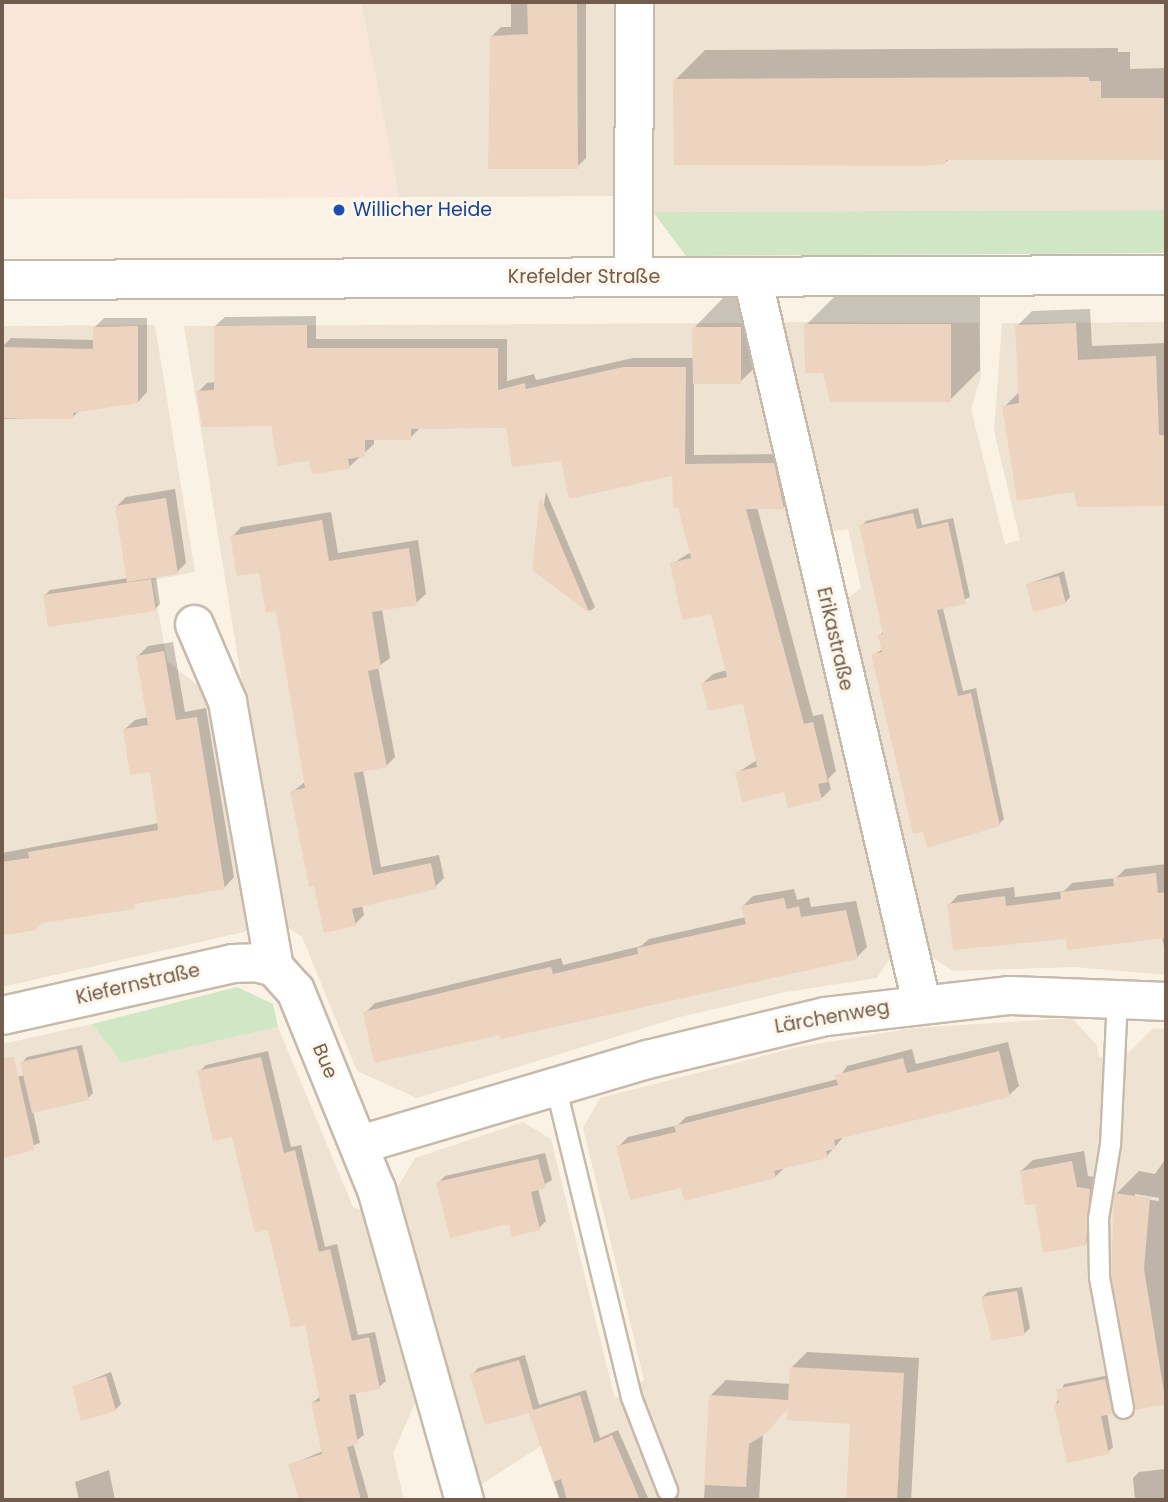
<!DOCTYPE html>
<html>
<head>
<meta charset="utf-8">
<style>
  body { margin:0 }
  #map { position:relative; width:1168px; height:1502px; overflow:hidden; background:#faf3e5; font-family:Poppins,sans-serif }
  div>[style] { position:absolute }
  .residential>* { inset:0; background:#eee3d2 }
  .commercial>* { inset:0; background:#f9e5da }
  .green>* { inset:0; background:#d1e6c5 }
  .shadow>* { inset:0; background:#0003 }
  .building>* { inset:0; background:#edd4c0 }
  .roads { filter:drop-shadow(2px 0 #c8baab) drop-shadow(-2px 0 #c8baab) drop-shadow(0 2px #c8baab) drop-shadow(0 -2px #c8baab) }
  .lane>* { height:19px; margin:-9.5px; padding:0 9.5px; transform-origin:9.5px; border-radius:9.5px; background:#fff }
  .street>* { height:37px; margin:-18.5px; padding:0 18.5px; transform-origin:18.5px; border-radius:18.5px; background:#fff }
  .secondary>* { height:38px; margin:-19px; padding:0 19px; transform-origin:19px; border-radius:19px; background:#fff }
  .dots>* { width:19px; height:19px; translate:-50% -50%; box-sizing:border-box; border:4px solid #fdf7eb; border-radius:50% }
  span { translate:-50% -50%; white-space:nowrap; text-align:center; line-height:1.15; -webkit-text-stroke:6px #fdf7eb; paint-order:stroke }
  .transit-label { font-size:19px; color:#164399 }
  .left { translate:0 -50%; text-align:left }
  .street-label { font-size:19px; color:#715c4d }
  .frame { position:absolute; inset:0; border:4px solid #715c4d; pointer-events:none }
</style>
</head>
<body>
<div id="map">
  <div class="residential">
    <div style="clip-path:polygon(361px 2px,614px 2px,614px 196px,399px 197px)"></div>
    <div style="clip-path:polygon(652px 2px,1166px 2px,1166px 210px,653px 212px)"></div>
    <div style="clip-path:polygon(777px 322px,979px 323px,981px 377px,971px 409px,1005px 544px,1020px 540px,994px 431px,1002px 323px,1166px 322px,1166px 975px,1075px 967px,953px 971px,924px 952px,845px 619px,846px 600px,861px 588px,848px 529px,825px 533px)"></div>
    <div style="clip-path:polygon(746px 323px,895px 951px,877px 978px,786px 992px,680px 1017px,417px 1098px,357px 1071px,302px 937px,281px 923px,184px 326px)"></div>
    <div style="clip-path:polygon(155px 325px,195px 572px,153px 580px,167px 661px,216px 700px,253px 930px,2px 987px,2px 326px)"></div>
    <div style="clip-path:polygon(1072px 1018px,1097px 1045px,1099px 1057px,1127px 1054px,1153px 1028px,1166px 1029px,1166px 1500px,559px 1500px,541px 1446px,479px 1486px,394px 1193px,415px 1158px,523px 1122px,551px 1139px,615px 1399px,644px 1380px,583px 1128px,600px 1098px,798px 1047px,913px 1028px)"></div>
    <div style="clip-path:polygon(92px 1024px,123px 1063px,278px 1027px,353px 1207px,369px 1213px,421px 1390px,393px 1453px,404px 1500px,2px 1500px,2px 1044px)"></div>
  </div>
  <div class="commercial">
    <div style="clip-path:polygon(2px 2px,361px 2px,399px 197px,2px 199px)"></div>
  </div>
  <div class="green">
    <div style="clip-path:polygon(1166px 210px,1166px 253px,686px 256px,653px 212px)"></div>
    <div style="clip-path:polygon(237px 987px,273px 1004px,278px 1027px,122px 1063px,92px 1024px)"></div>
  </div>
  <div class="shadow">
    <div style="clip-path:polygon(511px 2px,586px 2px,586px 158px,577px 167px,492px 36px,501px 27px,511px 27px)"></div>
    <div style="clip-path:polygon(1118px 48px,1118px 52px,1130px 52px,1130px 69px,1166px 68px,1166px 160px,950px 158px,945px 163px,675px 80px,705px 50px)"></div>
    <div style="clip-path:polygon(836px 295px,980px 295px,980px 370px,950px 400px,825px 371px,806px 325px)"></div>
    <div style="clip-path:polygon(723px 298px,770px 298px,770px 353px,740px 382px,694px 382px,694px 455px,783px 454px,793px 498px,784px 507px,757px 507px,813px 716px,823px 714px,836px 771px,828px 779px,831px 789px,821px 799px,737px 773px,757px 760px,744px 702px,703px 683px,713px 674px,727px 670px,712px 612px,672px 564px,691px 552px,673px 474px,563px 459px,508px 426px,420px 428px,410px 438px,374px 438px,374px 444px,349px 467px,311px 459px,272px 424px,198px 392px,207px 383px,215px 382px,215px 326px,225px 317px,316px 316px,316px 339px,507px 339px,507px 381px,534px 374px,536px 380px,633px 358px,694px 358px,694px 328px)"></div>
    <div style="clip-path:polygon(1090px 309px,1092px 346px,1166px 343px,1166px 503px,1078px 505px,1076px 490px,1004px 407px,1019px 392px,1017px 326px,1032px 311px)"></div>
    <div style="clip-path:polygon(104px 318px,147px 318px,147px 392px,138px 402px,80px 410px,73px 417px,2px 419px,2px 347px,11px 338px,94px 340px,94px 328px)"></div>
    <div style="clip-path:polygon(175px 489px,186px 563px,177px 572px,156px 576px,160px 604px,155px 609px,45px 595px,50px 590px,128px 578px,117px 506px,126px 497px)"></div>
    <div style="clip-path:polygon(546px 492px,595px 607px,590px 611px,533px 569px)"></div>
    <div style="clip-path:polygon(918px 508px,922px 525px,953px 518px,970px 597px,943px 609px,963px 691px,976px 688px,1004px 819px,999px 824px,873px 655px,883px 649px,880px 635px,884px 631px,861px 526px,866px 521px)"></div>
    <div style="clip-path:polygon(331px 512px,338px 553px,418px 540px,426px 594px,416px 603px,382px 609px,390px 658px,378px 667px,395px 757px,386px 766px,363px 770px,381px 867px,439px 855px,444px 878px,435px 887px,362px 905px,364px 915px,355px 924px,292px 792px,305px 782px,277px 609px,260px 571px,232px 537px,241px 527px)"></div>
    <div style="clip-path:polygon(1064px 571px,1070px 597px,1065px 603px,1028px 584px)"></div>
    <div style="clip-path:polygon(173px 642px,185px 712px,206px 708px,234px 877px,225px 887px,43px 921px,35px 929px,2px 931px,2px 853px,159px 823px,151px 770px,125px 729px,135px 720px,148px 717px,138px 656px,148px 646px)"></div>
    <div style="clip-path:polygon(1166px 864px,1166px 956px,1162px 937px,1067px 937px,949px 905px,958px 895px,1014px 887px,1015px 897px,1064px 891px,1072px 883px,1116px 878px,1125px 869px)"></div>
    <div style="clip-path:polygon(794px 889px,797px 900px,809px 897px,811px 907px,856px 901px,867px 947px,857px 957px,501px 1033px,365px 1013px,375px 1003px,561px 958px,563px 965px,641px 946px,649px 939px,746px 917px,743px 906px,753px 896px)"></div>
    <div style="clip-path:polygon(1008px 1042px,1019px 1086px,1009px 1095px,844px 1136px,827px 1156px,786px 1166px,775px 1177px,682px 1185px,618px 1147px,628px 1137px,678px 1125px,686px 1117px,838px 1079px,847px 1066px,912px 1049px,916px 1064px)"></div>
    <div style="clip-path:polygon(82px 1045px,93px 1093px,88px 1098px,33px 1111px,40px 1143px,2px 1156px,2px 1080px,25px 1075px,22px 1063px,27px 1057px)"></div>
    <div style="clip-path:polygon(268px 1051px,291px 1147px,301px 1145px,325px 1247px,337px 1244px,358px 1335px,375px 1332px,386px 1381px,379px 1387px,355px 1392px,364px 1435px,353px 1443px,369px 1500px,301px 1500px,290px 1465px,323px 1451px,312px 1403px,321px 1396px,306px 1323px,234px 1135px,199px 1072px,206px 1065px)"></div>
    <div style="clip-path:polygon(1084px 1151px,1088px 1176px,1101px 1178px,1097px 1232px,1085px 1244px,1036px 1202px,1021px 1171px,1033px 1160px)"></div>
    <div style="clip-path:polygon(545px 1153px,552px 1180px,538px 1188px,546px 1221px,539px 1228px,510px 1222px,438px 1183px,445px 1176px)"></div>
    <div style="clip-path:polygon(evenodd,1166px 1158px,1166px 1402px,1136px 1408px,1116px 1194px,1139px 1171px,1155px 1174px,1166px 1158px,1135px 1194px,1159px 1198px,1159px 1201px,1135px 1198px,1135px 1194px)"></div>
    <div style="clip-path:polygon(1022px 1287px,1030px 1328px,1024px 1334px,982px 1297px,988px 1292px)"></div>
    <div style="clip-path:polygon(807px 1352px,919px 1358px,911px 1500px,848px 1500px,852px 1422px,789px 1406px,763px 1433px,759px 1500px,704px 1500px,710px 1396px,726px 1380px,791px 1384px,792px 1367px)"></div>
    <div style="clip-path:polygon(525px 1355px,539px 1405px,586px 1390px,600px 1438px,618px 1430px,649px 1500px,560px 1500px,530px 1411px,472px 1375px,478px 1368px)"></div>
    <div style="clip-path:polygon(111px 1372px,121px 1404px,115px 1410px,74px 1387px)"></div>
    <div style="clip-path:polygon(1110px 1375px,1117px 1407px,1107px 1413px,1113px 1447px,1108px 1452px,1056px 1404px,1064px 1384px)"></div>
    <div style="clip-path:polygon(1166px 1469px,1166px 1500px,1135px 1500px,1133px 1478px,1139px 1472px)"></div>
    <div style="clip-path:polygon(109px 1470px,115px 1500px,79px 1500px,75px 1482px)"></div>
  </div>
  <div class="building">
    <div style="clip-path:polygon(527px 2px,577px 2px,578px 169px,488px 169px,490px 36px,528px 34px)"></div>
    <div style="clip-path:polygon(1089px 77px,1089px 81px,1101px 81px,1101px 98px,1166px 98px,1166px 160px,946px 160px,946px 164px,922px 166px,674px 165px,673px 79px)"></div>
    <div style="clip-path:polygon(1076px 323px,1078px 360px,1156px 356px,1159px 435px,1166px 435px,1166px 506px,1077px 507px,1074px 492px,1017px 501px,1002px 406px,1019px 403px,1015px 325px)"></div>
    <div style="clip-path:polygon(804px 324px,951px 324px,951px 402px,830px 402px,823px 373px,805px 373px)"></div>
    <div style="clip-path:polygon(307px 325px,307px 348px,498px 348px,498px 390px,525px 383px,526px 389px,623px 367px,686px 367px,685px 464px,774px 463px,784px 509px,746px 509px,804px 724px,813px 722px,828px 782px,818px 784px,822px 800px,788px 808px,784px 792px,742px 802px,735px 772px,757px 767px,743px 704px,708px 711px,701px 683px,727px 677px,711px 614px,682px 620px,670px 563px,691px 558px,678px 508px,673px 508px,672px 476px,569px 499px,561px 461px,512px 467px,506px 428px,411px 429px,411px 440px,365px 440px,365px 456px,348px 459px,350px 469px,312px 474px,309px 461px,278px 466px,271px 426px,202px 427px,196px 391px,214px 390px,214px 326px)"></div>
    <div style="clip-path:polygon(138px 326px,138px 403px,73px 413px,74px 419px,2px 418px,2px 347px,93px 349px,93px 327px)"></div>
    <div style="clip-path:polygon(692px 327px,741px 327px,741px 384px,693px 384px)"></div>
    <div style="clip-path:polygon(540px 496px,590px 614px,532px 570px)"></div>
    <div style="clip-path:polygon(166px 498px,178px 574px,127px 582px,115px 506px)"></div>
    <div style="clip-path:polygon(913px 513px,917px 529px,948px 522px,966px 604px,937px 610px,958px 696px,971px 693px,1000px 826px,927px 848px,923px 832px,913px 834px,871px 654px,882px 652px,878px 635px,883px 634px,859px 525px)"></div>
    <div style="clip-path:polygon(322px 520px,329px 561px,409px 548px,417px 605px,372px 612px,381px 668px,368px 671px,387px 767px,354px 773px,373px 875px,431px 863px,436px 889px,352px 909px,356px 926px,324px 933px,314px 886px,309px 887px,290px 791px,305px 788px,276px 611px,266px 613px,259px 573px,237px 576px,230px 536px)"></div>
    <div style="clip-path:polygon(1059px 576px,1066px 604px,1033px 612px,1026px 584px)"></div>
    <div style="clip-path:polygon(151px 579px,156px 611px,48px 627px,43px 595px)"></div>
    <div style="clip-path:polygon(164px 651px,176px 720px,197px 717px,225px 889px,134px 904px,135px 909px,42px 923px,36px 930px,2px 936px,2px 862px,29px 858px,28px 852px,158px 830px,150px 772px,130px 775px,123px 729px,148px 725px,136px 656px)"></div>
    <div style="clip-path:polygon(1156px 873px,1158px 893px,1166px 892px,1166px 938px,1067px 950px,1066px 939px,953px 950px,947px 904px,1005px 896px,1006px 906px,1061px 899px,1060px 892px,1114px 886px,1113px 878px)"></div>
    <div style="clip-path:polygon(784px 898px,787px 909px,799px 906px,801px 917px,846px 910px,858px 959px,501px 1039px,500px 1035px,374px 1063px,363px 1012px,532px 971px,551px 967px,553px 974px,638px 954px,637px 948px,746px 924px,741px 906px)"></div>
    <div style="clip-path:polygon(77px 1049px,89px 1100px,32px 1113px,20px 1062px)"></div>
    <div style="clip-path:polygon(999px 1051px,1010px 1097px,834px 1140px,836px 1149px,826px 1151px,828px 1158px,774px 1171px,776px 1178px,684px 1201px,681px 1188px,630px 1200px,616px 1146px,676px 1132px,674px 1126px,838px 1085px,835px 1075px,903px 1058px,907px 1073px)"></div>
    <div style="clip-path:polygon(14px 1057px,35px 1150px,2px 1158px,2px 1058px)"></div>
    <div style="clip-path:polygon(261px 1057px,284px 1153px,295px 1150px,319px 1252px,330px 1249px,352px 1341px,369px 1337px,380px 1389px,349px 1395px,358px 1444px,334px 1451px,347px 1447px,361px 1500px,299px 1500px,288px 1464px,322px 1454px,311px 1403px,320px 1401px,305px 1325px,291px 1328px,268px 1230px,255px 1233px,232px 1137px,213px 1141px,197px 1071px)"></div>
    <div style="clip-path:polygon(538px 1159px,546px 1188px,531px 1192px,540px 1230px,512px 1237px,509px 1224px,450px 1238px,436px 1182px)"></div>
    <div style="clip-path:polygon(1072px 1161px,1077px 1187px,1090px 1189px,1086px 1245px,1043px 1253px,1035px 1204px,1025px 1205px,1020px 1171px)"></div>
    <div style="clip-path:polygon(1114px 1193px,1150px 1198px,1144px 1269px,1166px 1404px,1135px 1410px,1111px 1276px)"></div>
    <div style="clip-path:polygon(1017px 1291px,1025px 1335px,992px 1341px,981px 1297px)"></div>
    <div style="clip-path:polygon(519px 1360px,533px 1410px,580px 1395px,594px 1443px,612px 1435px,640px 1500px,567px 1500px,561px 1479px,553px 1482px,529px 1413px,485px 1425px,470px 1374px)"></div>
    <div style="clip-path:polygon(790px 1367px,904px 1373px,897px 1500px,846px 1500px,850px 1424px,787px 1420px,788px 1409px,765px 1434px,749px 1444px,746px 1487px,704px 1485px,709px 1395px,788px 1400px)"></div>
    <div style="clip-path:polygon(106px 1376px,116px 1411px,81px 1421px,72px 1386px)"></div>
    <div style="clip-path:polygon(1105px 1379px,1113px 1414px,1101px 1416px,1109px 1454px,1067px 1463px,1054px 1404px,1059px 1403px,1056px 1389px)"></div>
  </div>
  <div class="roads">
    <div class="lane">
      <div style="left:1117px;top:997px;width:147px;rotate:92.7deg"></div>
      <div style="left:1110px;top:1144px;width:75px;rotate:99.2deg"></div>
      <div style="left:1098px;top:1218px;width:59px;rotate:89deg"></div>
      <div style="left:1099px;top:1277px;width:133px;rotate:79.6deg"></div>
      <div style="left:555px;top:1085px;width:321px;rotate:76.3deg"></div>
      <div style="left:631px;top:1397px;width:100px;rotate:68.8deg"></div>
    </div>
    <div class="street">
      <div style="left:633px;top:277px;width:275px;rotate:-89.8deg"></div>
      <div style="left:752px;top:277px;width:744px;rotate:76.88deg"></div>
      <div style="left:194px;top:624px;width:84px;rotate:66.8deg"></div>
      <div style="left:227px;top:701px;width:270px;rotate:80deg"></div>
      <div style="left:274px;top:967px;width:31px;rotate:48deg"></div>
      <div style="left:295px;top:990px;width:215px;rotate:67.9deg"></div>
      <div style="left:376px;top:1189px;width:323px;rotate:74.2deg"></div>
      <div style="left:2px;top:1015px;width:236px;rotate:-12.7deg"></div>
      <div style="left:232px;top:963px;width:23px;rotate:-2deg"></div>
      <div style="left:255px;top:962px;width:20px;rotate:15deg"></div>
      <div style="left:360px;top:1144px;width:299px;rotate:-16.5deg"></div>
      <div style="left:647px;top:1059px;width:183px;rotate:-13.6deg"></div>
      <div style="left:825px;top:1016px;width:186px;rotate:-6.5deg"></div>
      <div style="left:1010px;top:995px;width:156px;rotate:2.2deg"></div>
    </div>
    <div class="secondary">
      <div style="left:2px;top:280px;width:1164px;rotate:-0.25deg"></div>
    </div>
  </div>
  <div class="dots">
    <div style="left:339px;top:210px;background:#1a4fb4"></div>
  </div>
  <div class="transit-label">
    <span class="left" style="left:353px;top:210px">Willicher Heide</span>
  </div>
  <div class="street-label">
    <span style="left:584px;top:277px">Krefelder Straße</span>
    <span style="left:835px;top:639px;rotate:77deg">Erikastraße</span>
    <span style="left:138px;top:984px;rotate:-13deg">Kiefernstraße</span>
    <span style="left:832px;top:1017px;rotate:-10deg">Lärchenweg</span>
    <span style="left:325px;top:1061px;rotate:67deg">Bue</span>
  </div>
  <div class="frame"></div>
</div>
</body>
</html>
